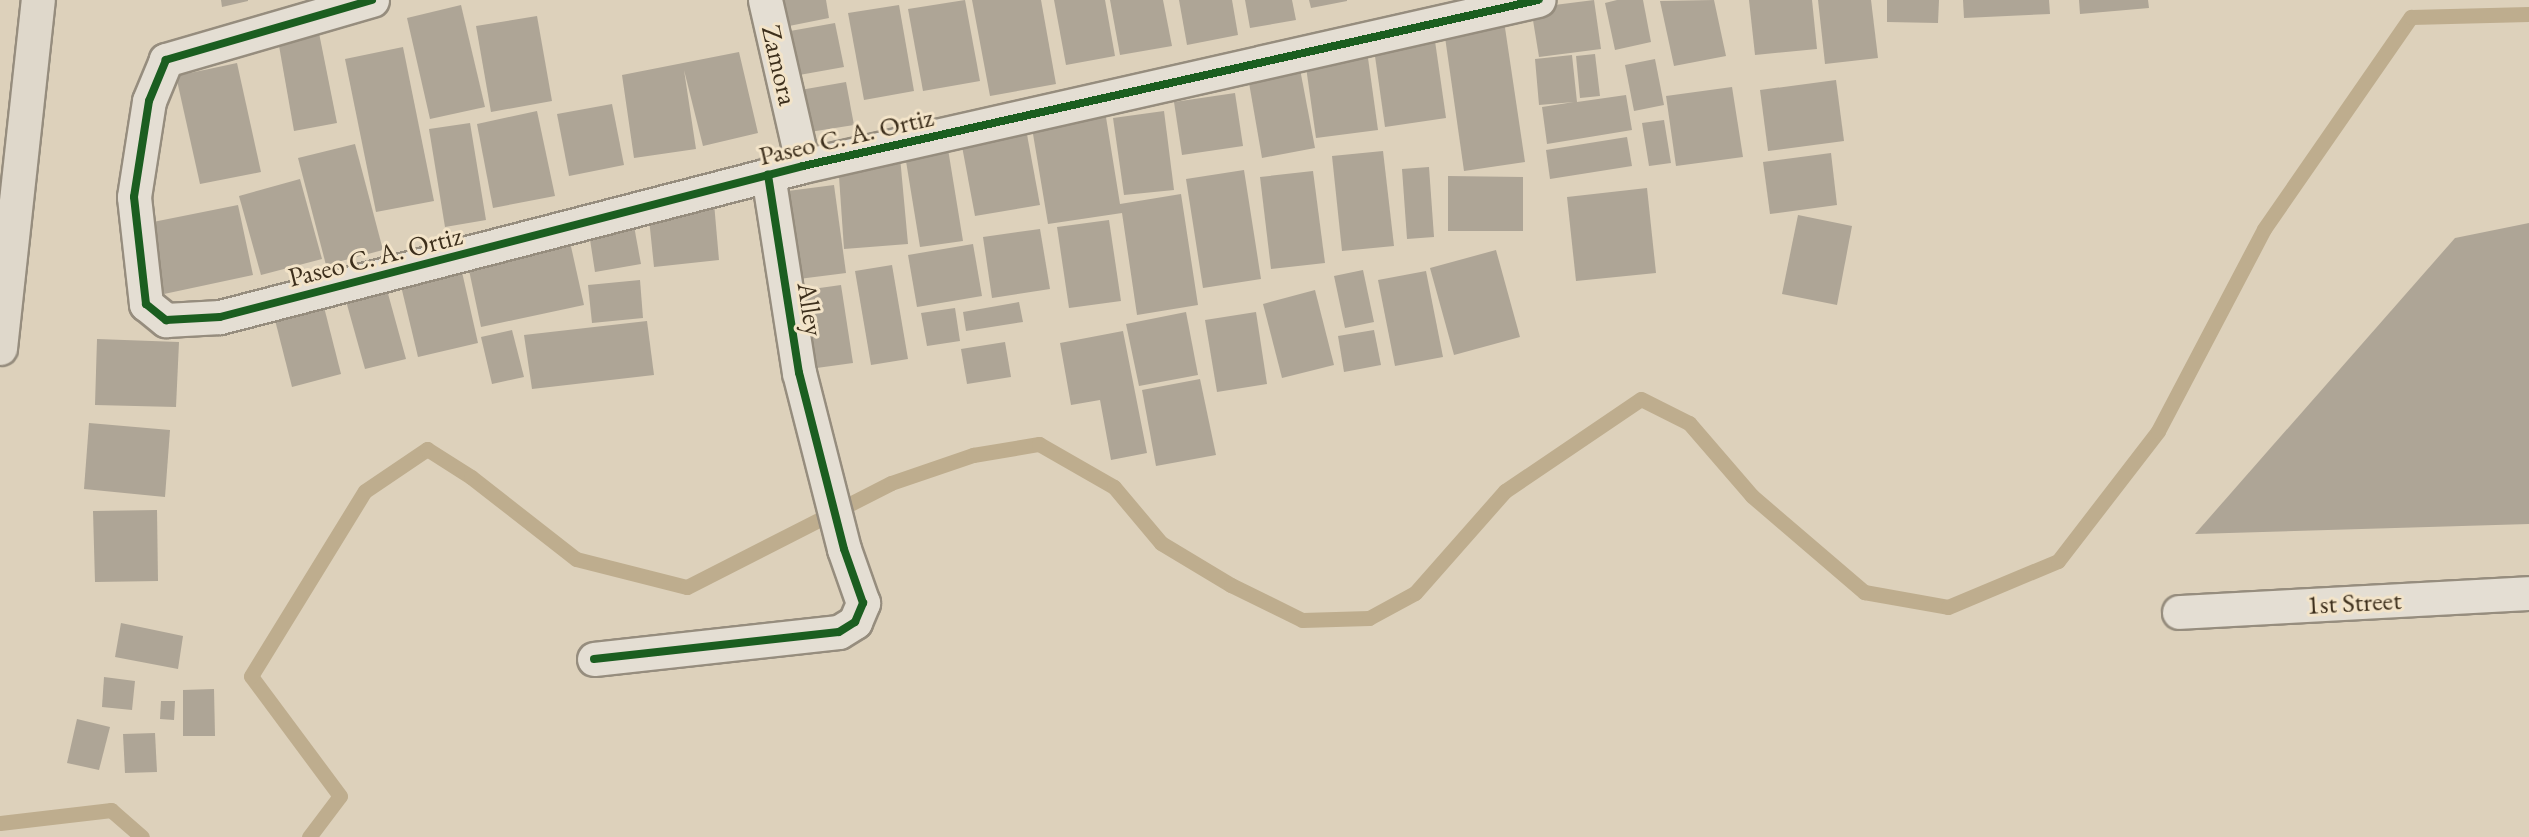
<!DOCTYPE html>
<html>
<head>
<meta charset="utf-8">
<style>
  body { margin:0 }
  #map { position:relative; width:2529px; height:837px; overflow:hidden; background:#ddd1bb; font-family:"EB Garamond",serif }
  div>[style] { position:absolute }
  .stream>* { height:15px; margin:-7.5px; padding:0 7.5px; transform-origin:7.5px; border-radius:7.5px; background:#bead8e }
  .building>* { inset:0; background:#aea596 }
  .roads { filter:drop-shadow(2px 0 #968d7e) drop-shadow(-2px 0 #968d7e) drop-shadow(0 2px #968d7e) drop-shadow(0 -2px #968d7e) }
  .minor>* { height:33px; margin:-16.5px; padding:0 16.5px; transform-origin:16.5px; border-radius:16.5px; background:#e4ded3 }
  .highway>* { height:33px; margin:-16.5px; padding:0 16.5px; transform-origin:16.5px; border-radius:16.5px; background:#dfd8cb }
  .cycleway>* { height:8px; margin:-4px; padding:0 4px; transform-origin:4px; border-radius:4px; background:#1b5e20 }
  span { translate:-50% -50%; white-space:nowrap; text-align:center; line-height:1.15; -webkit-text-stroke:6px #f3e4c9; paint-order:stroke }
  .street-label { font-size:27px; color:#3d2f1c }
</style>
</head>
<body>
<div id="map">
  <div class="stream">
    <div style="left:0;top:823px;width:112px;rotate:-6.7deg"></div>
    <div style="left:111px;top:810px;width:41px;rotate:41.1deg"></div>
    <div style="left:309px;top:837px;width:51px;rotate:-52.9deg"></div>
    <div style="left:340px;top:796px;width:149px;rotate:-126.6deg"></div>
    <div style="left:251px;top:676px;width:217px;rotate:-58.4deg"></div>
    <div style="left:365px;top:491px;width:75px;rotate:-34.1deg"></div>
    <div style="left:427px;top:449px;width:52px;rotate:32.5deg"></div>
    <div style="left:471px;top:477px;width:133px;rotate:38deg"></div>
    <div style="left:576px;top:559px;width:114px;rotate:14.2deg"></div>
    <div style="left:687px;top:587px;width:229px;rotate:-27deg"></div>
    <div style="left:891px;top:483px;width:87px;rotate:-18.9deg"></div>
    <div style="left:973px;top:455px;width:67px;rotate:-9.5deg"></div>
    <div style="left:1039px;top:444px;width:86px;rotate:29.8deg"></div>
    <div style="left:1114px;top:487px;width:73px;rotate:50deg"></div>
    <div style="left:1161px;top:543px;width:82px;rotate:31deg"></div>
    <div style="left:1231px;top:585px;width:79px;rotate:26.2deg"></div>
    <div style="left:1302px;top:620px;width:67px;rotate:-1.7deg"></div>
    <div style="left:1369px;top:618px;width:52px;rotate:-28.5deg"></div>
    <div style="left:1415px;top:593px;width:136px;rotate:-48.6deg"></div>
    <div style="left:1505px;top:491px;width:164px;rotate:-34.1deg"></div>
    <div style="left:1641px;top:399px;width:54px;rotate:26.6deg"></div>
    <div style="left:1689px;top:423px;width:96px;rotate:49.2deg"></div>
    <div style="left:1752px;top:496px;width:148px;rotate:40.6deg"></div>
    <div style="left:1864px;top:592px;width:85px;rotate:10.1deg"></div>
    <div style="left:1948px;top:607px;width:119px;rotate:-22.7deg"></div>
    <div style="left:2058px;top:561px;width:164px;rotate:-52.4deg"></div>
    <div style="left:2158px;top:431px;width:228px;rotate:-62.3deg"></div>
    <div style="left:2264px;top:229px;width:258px;rotate:-55.3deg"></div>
    <div style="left:2411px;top:17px;width:118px;rotate:-1.5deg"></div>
  </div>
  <div class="building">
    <div style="clip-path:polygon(221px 0,248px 0,248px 1px,222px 7px)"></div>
    <div style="clip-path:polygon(769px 0,826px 0,829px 18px,774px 29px)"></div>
    <div style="clip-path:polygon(965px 0,980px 81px,923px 91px,908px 9px)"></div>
    <div style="clip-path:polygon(972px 0,1041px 0,1056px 84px,990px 96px)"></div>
    <div style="clip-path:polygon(1054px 0,1105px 0,1115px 56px,1066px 65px)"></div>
    <div style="clip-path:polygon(1110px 0,1163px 0,1172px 46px,1120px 55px)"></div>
    <div style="clip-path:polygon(1179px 0,1232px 0,1238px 35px,1187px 45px)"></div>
    <div style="clip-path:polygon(1245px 0,1292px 0,1296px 20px,1250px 28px)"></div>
    <div style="clip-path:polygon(1309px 0,1347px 0,1347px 1px,1311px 8px)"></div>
    <div style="clip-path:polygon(1594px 0,1601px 49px,1539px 57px,1531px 8px)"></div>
    <div style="clip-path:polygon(1617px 0,1643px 0,1651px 42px,1615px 50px,1605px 3px)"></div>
    <div style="clip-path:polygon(1714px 0,1726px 56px,1674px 66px,1660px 1px)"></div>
    <div style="clip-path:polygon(1749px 0,1812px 0,1817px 49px,1755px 55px)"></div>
    <div style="clip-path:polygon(1818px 0,1871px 0,1878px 58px,1825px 64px)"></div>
    <div style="clip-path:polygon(1887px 0,1939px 0,1938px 23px,1887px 22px)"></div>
    <div style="clip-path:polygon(1963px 0,2049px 0,2050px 14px,1964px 18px)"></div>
    <div style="clip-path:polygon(2079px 0,2148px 0,2149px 8px,2080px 14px)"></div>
    <div style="clip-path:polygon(461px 5px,485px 107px,430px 119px,407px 18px)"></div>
    <div style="clip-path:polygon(899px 5px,914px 91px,864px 100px,848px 13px)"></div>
    <div style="clip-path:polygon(537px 16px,552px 101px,491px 112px,476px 26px)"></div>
    <div style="clip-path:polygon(1504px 21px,1525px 162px,1464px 171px,1444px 30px)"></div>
    <div style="clip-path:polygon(835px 23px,844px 67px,788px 77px,779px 33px)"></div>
    <div style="clip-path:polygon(319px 33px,337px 123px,294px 131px,278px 40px)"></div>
    <div style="clip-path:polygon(1434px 34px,1446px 118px,1385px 127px,1373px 42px)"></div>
    <div style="clip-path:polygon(403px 47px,434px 201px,376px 212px,345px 59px)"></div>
    <div style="clip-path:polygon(739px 52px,758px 133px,703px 146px,684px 70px,696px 149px,634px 158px,622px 75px)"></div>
    <div style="clip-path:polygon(1595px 54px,1600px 96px,1580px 98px,1576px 56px)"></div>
    <div style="clip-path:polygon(1572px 55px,1577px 102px,1626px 95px,1632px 130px,1547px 144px,1542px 107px,1574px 102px,1539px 105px,1535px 59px)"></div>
    <div style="clip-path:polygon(1368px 58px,1378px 130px,1316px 138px,1306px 67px)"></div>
    <div style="clip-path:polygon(1655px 59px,1664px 105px,1634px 111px,1625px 65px)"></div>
    <div style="clip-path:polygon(237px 63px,261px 172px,200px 184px,176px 76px)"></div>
    <div style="clip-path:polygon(1300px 69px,1315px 148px,1262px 158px,1248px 77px)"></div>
    <div style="clip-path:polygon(1836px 80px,1844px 141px,1768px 151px,1760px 90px)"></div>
    <div style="clip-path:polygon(846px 82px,854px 125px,797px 134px,789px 92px)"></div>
    <div style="clip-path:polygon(1732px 87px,1743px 157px,1676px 166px,1666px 96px)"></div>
    <div style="clip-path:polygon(1235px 93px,1243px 146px,1182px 155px,1174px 102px)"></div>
    <div style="clip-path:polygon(612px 104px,624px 165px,569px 176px,557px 114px)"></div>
    <div style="clip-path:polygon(537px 111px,555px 196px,493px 208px,477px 124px)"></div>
    <div style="clip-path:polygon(1105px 111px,1120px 204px,1181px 194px,1198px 305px,1137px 315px,1122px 213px,1048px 224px,1031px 122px)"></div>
    <div style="clip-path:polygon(1164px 111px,1174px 190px,1124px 195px,1113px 118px)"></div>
    <div style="clip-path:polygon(1664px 120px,1671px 163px,1649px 166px,1642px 123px)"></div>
    <div style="clip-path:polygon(470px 123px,486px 220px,445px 227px,429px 129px)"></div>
    <div style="clip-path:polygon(1026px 129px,1040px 205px,975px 216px,961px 141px)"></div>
    <div style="clip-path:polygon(1627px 137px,1632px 166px,1550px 179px,1546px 150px)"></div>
    <div style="clip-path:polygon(355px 144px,383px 250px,326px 265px,298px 158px)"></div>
    <div style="clip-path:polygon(948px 149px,963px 241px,920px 247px,905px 155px)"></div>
    <div style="clip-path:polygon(1383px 151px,1394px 246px,1342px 251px,1332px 156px)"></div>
    <div style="clip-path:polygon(1831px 153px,1837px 205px,1770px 214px,1763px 162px)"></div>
    <div style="clip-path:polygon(900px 157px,908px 244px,844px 249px,838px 162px)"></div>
    <div style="clip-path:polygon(1429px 167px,1434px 237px,1407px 239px,1402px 169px)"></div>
    <div style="clip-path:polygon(1244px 170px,1261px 279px,1203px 288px,1186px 179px)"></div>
    <div style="clip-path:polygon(1313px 171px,1325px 263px,1271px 269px,1260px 177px)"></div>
    <div style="clip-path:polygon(1448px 176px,1523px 177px,1523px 231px,1448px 231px)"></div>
    <div style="clip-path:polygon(300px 179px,322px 259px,261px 275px,239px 196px)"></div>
    <div style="clip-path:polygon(834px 185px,846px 273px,791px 280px,780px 192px)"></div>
    <div style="clip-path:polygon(1647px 188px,1656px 273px,1576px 281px,1567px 197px)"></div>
    <div style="clip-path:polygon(714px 203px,719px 260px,654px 267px,648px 209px)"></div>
    <div style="clip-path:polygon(238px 205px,253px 275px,164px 294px,148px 223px)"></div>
    <div style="clip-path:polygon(1798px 215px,1852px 226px,1837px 305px,1782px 294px)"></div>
    <div style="clip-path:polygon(1109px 220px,1121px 301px,1069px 308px,1057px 227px)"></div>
    <div style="clip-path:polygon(2529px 223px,2529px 524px,2195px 534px,2455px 238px)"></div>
    <div style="clip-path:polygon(634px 226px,641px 264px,595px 272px,589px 233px)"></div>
    <div style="clip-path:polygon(1040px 229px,1050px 289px,992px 298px,983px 237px)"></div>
    <div style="clip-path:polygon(568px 233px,584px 305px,481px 327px,466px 256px)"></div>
    <div style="clip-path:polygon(973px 244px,982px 296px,917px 307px,908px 255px)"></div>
    <div style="clip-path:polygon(1496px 250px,1520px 337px,1454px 355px,1430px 268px)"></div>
    <div style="clip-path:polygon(892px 265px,908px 359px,871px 365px,855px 271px)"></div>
    <div style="clip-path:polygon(1363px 270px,1374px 322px,1345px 328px,1334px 276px)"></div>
    <div style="clip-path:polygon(1426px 271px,1443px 357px,1395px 366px,1378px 280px)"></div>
    <div style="clip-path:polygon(462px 272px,478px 343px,418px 357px,401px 286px)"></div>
    <div style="clip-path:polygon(640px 280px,643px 318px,592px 323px,588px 285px)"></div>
    <div style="clip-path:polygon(841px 285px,853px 363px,802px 370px,791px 292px)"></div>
    <div style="clip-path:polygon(387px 290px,406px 359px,365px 369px,346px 301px)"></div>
    <div style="clip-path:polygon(1315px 290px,1334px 365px,1282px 378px,1263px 304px)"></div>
    <div style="clip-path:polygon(1019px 302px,1023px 322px,966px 331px,963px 312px)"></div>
    <div style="clip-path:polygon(324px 307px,341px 374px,292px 387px,275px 320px)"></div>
    <div style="clip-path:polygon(955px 308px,960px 341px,927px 346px,921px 313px)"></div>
    <div style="clip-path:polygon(1186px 312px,1198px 375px,1139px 386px,1126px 324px)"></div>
    <div style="clip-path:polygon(1256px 312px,1267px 384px,1217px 392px,1205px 320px)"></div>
    <div style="clip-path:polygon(647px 321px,654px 375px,532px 389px,524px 335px)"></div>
    <div style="clip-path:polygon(512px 330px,524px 377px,492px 384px,481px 337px)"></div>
    <div style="clip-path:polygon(1374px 330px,1381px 365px,1344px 372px,1338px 336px)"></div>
    <div style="clip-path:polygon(1123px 331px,1147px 453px,1111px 460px,1100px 400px,1071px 405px,1060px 343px)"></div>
    <div style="clip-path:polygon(97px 339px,179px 342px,176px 407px,95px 405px)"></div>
    <div style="clip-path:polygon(1005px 342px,1011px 377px,967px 384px,961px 349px)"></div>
    <div style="clip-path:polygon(1200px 379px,1216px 455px,1156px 466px,1142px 390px)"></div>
    <div style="clip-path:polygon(89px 423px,170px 430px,165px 497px,84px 489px)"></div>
    <div style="clip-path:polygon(157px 510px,158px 581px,95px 582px,93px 511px)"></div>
    <div style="clip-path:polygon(121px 623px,183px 636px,178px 669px,115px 657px)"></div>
    <div style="clip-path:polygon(104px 677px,135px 681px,132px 710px,102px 707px)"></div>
    <div style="clip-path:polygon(214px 689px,215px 736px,183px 736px,183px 690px)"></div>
    <div style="clip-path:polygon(161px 701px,175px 701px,174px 720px,160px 719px)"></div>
    <div style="clip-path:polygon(77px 719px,110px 727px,99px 770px,67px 763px)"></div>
    <div style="clip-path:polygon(155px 733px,157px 772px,125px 773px,123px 734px)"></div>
  </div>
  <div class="roads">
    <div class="minor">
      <div style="left:372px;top:0;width:215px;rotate:163.8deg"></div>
      <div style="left:166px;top:60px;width:44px;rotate:112.5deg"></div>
      <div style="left:149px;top:101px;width:97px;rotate:98.9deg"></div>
      <div style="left:134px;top:197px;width:108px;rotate:83.6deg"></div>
      <div style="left:146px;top:304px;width:26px;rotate:39deg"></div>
      <div style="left:166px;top:320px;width:54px;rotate:-3.2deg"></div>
      <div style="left:220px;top:317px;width:602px;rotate:-14.52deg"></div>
      <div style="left:803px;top:166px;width:754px;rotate:-12.73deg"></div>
      <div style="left:765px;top:0;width:170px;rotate:77.1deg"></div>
      <div style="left:2179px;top:612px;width:351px;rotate:-3.1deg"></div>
      <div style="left:594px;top:659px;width:246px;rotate:-6.3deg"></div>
      <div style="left:839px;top:632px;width:19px;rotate:-32deg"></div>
      <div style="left:855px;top:622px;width:21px;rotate:-67deg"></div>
      <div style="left:863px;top:603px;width:57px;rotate:-109.4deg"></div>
      <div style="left:844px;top:549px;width:182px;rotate:-104.3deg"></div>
      <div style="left:799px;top:373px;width:201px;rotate:-98.9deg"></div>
    </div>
    <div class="highway">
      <div style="left:0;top:348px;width:350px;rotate:-83.8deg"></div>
    </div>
  </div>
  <div class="cycleway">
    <div style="left:372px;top:0;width:215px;rotate:163.8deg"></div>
    <div style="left:166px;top:60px;width:44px;rotate:112.5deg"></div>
    <div style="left:149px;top:101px;width:97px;rotate:98.9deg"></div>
    <div style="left:134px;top:197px;width:108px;rotate:83.6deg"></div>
    <div style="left:146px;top:304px;width:26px;rotate:39deg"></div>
    <div style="left:166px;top:320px;width:54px;rotate:-3.2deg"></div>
    <div style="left:220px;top:317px;width:602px;rotate:-14.52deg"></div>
    <div style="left:803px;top:166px;width:754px;rotate:-12.73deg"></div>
    <div style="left:594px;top:659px;width:246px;rotate:-6.3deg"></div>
    <div style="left:839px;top:632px;width:19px;rotate:-32deg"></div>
    <div style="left:855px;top:622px;width:21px;rotate:-67deg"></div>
    <div style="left:863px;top:603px;width:57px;rotate:-109.4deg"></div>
    <div style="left:844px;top:549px;width:182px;rotate:-104.3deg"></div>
    <div style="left:799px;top:373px;width:201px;rotate:-98.9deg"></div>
  </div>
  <div class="street-label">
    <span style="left:780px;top:65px;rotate:77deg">Zamora</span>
    <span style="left:846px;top:136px;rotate:-13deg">Paseo C. A. Ortiz</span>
    <span style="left:375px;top:256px;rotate:-14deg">Paseo C. A. Ortiz</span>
    <span style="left:811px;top:309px;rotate:81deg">Alley</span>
    <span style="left:2354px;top:602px;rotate:-3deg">1st Street</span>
  </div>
</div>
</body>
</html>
